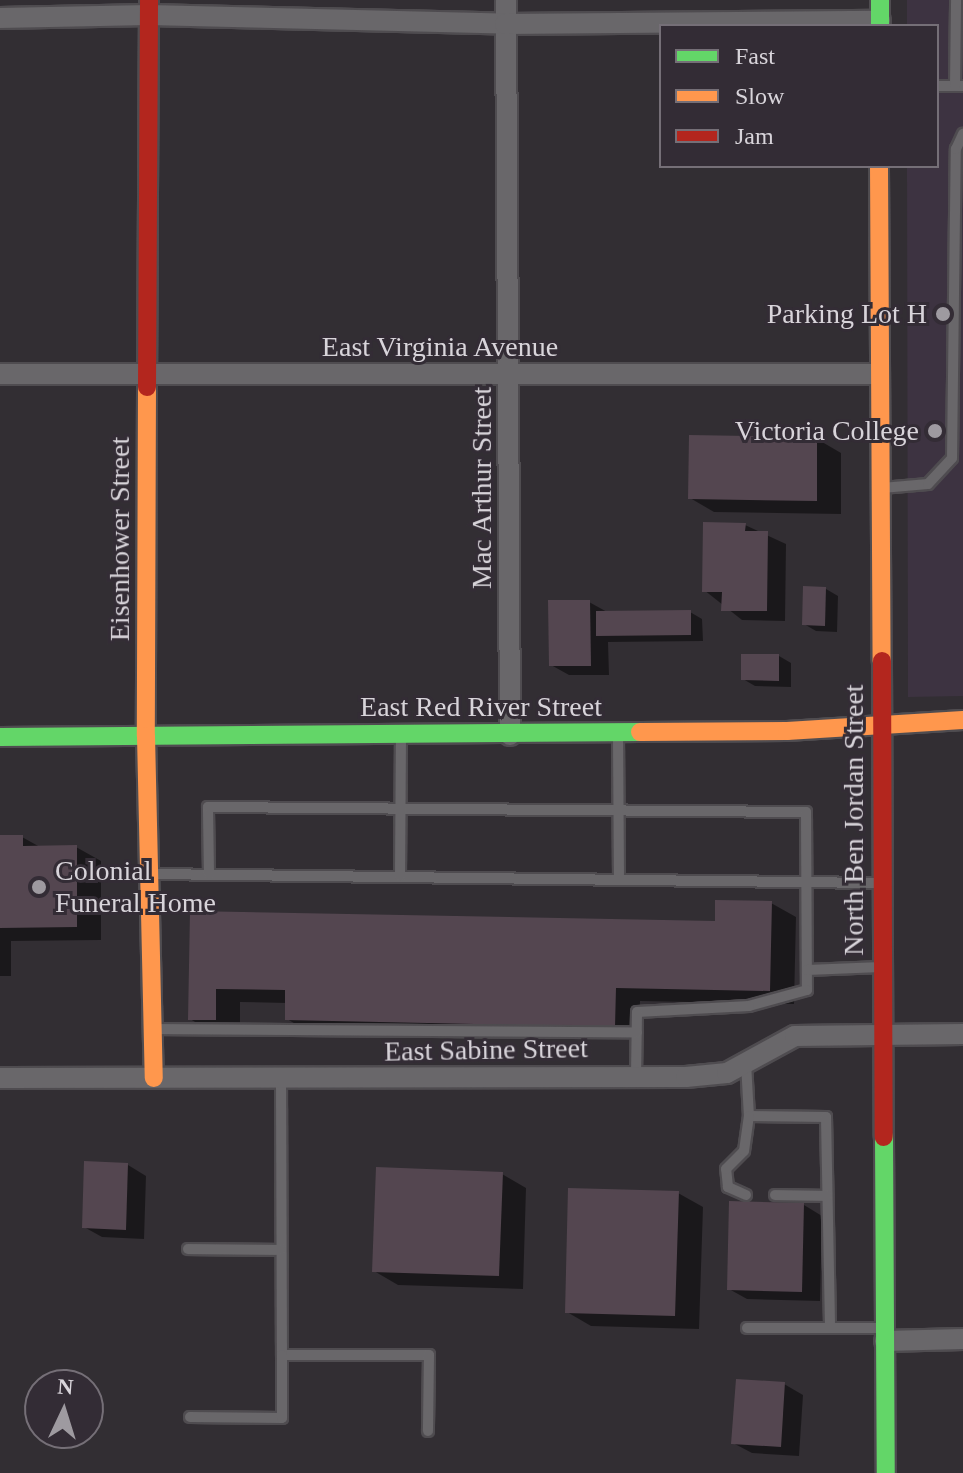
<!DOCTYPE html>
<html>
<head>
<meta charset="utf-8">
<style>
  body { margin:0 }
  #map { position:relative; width:963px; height:1473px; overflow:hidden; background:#322e33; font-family:Georgia,serif }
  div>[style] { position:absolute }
  .built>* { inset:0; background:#3d3341 }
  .shadow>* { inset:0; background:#0007 }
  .building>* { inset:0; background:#544650 }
  .roads { filter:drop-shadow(2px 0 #4f4c50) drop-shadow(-2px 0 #4f4c50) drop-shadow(0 2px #4f4c50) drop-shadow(0 -2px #4f4c50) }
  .lane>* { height:10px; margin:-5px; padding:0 5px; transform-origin:5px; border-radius:5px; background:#69676a }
  .street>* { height:20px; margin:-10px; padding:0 10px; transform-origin:10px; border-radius:10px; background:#69676a }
  .fast>* { height:18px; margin:-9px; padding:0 9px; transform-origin:9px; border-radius:9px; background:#63d668 }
  .slow>* { height:18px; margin:-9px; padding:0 9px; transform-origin:9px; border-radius:9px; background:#ff974d }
  .jam>* { height:18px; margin:-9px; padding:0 9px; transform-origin:9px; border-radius:9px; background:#b3261e }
  .dots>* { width:22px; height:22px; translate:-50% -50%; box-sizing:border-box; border:4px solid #332c35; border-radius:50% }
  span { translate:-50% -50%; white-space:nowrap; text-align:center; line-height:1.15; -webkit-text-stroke:6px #332c35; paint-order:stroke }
  .poi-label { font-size:28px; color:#d8d4da }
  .right { translate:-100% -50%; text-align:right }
  .left { translate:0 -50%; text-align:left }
  .street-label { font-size:28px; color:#d8d4da }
  .legend { position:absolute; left:659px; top:24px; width:280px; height:144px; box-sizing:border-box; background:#332c35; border:2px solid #756f77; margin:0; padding:10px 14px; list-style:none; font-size:24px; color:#d8d4da }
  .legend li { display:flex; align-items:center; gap:16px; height:40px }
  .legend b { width:40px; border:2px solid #756f77 }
  .north { position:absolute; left:24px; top:1369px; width:80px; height:80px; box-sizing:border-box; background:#332c35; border:2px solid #756f77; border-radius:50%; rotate:4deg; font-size:22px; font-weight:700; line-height:32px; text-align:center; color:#d8d4da }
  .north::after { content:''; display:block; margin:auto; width:28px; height:36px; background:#9e9aa0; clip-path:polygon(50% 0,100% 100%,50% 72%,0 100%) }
</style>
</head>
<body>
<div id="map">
  <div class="built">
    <div style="clip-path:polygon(907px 0,963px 0,963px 696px,908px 697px,907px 166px,937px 166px,937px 26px,907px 26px)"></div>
  </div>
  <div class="shadow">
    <div style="clip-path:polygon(817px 439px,841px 453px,841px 514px,714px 512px,690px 498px)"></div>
    <div style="clip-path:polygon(745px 525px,786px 544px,785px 621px,742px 620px,704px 590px)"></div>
    <div style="clip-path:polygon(826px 589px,838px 596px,837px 632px,816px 631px,804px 624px)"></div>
    <div style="clip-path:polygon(589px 602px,609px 613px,690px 612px,702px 619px,703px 641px,608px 642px,609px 675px,569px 675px,551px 665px)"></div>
    <div style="clip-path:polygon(779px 656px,791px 663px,791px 687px,755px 686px,743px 679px)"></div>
    <div style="clip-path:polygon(0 837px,22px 837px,40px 847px,76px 847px,101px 861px,101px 940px,11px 941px,11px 976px,0 976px)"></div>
    <div style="clip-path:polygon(771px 903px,796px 917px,794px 1004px,640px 1001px,639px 1040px,311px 1033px,287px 1019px,287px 1003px,240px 1002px,240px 1033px,214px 1033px,190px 1019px,192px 913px,717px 923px)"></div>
    <div style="clip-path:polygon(128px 1165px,146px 1176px,144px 1239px,102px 1237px,84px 1227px)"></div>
    <div style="clip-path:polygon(502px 1174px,526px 1188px,523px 1289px,398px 1285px,374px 1271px)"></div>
    <div style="clip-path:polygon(678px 1193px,703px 1207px,699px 1329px,591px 1326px,567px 1312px)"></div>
    <div style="clip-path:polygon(804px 1205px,822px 1216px,820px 1301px,747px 1299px,729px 1289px)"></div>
    <div style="clip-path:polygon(784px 1384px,803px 1395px,799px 1456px,752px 1453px,733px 1443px)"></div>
  </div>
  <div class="building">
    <div style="clip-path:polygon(689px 435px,817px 437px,817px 501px,688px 499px)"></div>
    <div style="clip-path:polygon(703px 522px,746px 523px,745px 531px,768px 531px,767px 611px,721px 611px,722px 592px,702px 592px)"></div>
    <div style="clip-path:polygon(803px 586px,826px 587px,825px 626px,802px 625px)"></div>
    <div style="clip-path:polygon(548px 600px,590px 600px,591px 666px,549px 666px)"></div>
    <div style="clip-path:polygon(691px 610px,691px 635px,596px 636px,596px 611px)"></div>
    <div style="clip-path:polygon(741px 654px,779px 654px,779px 681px,741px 680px)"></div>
    <div style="clip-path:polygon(0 835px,23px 835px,23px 846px,77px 845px,77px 927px,0 928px)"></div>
    <div style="clip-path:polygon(715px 900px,772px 901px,770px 991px,616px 988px,615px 1027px,285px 1020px,285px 990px,216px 989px,216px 1020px,188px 1020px,190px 911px,715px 921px)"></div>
    <div style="clip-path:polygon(84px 1161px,128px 1163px,126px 1230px,82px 1228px)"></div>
    <div style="clip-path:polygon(376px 1167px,503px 1172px,499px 1276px,372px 1272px)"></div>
    <div style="clip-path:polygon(568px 1188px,679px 1191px,675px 1316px,565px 1313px)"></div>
    <div style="clip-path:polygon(729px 1201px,804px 1203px,802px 1292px,727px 1290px)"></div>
    <div style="clip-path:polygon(736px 1379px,785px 1382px,781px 1447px,731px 1444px)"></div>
  </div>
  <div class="roads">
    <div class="lane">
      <div style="left:937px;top:86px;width:26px"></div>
      <div style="left:955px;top:86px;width:86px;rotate:-89.3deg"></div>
      <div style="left:882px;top:488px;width:46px;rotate:-5deg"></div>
      <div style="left:928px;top:484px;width:35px;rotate:-47deg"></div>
      <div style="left:952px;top:458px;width:309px;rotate:-89.3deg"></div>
      <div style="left:956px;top:149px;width:17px;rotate:-65deg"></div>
      <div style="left:618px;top:736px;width:143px;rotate:89.6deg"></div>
      <div style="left:151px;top:874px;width:728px;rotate:0.71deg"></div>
      <div style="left:209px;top:874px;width:67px;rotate:-90.9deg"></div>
      <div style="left:208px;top:807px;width:598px;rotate:0.48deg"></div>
      <div style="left:806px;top:812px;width:178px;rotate:89.7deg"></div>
      <div style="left:807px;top:990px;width:60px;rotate:164.6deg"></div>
      <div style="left:749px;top:1006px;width:112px;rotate:176.9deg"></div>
      <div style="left:637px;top:1012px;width:65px;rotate:90.9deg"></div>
      <div style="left:400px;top:876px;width:138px;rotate:-89.6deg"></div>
      <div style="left:807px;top:970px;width:74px;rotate:-2.3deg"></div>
      <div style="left:155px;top:1029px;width:482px;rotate:0.4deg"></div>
      <div style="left:746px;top:1063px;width:53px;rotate:86.8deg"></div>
      <div style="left:749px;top:1116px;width:77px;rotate:0.7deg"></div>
      <div style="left:826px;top:1117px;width:210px;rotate:88.9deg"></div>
      <div style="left:281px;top:1080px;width:275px;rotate:89.8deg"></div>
      <div style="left:282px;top:1355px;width:147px"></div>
      <div style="left:429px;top:1355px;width:76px;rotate:90.8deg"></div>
      <div style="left:746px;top:1195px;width:20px;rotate:-156deg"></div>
      <div style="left:728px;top:1187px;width:18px;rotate:-96deg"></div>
      <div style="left:726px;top:1169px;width:25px;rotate:-45deg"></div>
      <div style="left:744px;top:1151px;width:35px;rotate:-82deg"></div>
      <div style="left:775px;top:1195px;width:52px;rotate:1.1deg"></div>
      <div style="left:188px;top:1249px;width:92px;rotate:0.6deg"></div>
      <div style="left:747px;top:1328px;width:137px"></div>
      <div style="left:190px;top:1417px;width:92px;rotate:0.6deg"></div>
      <div style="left:282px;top:1418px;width:63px;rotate:-90deg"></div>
    </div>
    <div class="street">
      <div style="left:506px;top:0;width:735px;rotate:89.69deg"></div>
      <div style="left:0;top:18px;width:149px;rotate:-1.2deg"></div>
      <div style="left:149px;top:15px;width:356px;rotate:1.4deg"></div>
      <div style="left:505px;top:24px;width:375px;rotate:-0.5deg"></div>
      <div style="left:0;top:374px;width:879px"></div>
      <div style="left:0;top:1078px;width:686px;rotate:-0.08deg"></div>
      <div style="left:686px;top:1077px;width:41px;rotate:-5.6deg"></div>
      <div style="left:727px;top:1073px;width:77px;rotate:-28.6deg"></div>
      <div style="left:795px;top:1036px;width:168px;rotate:-0.7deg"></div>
      <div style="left:885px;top:1341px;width:78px;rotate:-1.5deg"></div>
    </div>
    <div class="fast">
      <div style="left:880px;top:0;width:26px;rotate:90deg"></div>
      <div style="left:0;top:737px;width:640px;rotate:-0.45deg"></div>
      <div style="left:884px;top:1137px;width:336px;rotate:89.7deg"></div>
    </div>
    <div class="slow">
      <div style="left:879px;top:166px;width:495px;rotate:89.7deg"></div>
      <div style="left:147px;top:387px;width:349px;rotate:90.2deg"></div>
      <div style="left:146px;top:736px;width:342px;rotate:88.7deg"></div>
      <div style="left:640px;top:732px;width:147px;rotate:-0.4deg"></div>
      <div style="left:787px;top:731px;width:176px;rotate:-3.6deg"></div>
    </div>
    <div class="jam">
      <div style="left:147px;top:387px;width:387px;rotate:-89.7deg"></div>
      <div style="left:882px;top:661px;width:476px;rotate:89.8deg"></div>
    </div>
  </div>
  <div class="dots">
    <div style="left:943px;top:314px;background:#9e9aa0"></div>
    <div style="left:935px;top:431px;background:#9e9aa0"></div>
    <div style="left:39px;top:887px;background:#9e9aa0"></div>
  </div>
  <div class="poi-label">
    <span class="right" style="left:927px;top:314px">Parking Lot H</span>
    <span class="right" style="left:919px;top:431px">Victoria College</span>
    <span class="left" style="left:55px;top:887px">Colonial<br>Funeral Home</span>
  </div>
  <div class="street-label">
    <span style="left:440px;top:347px">East Virginia Avenue</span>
    <span style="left:482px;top:488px;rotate:-90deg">Mac Arthur Street</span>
    <span style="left:120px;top:539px;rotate:-90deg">Eisenhower Street</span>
    <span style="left:481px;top:707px">East Red River Street</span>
    <span style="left:854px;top:820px;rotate:-90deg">North Ben Jordan Street</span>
    <span style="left:486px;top:1050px;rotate:-1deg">East Sabine Street</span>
  </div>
  <ul class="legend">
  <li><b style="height:10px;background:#63d668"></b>Fast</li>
  <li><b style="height:10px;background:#ff974d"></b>Slow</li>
  <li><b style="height:10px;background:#b3261e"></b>Jam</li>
  </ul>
  <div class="north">N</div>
</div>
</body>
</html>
